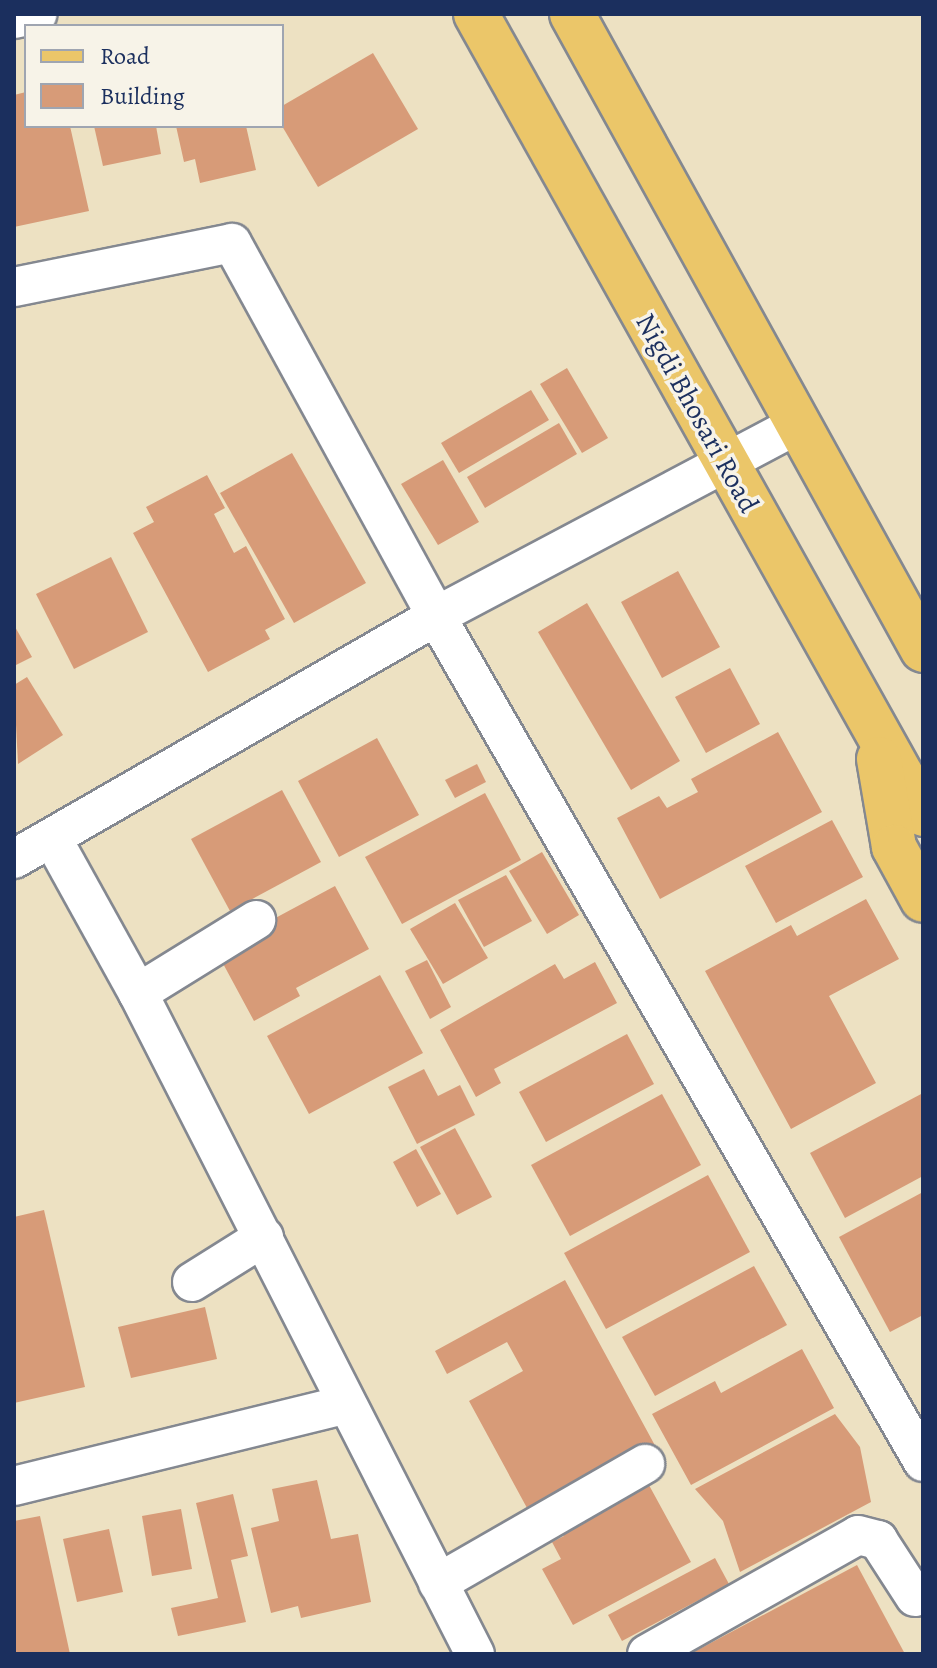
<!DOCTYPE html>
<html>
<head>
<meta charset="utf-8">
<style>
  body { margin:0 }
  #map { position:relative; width:937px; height:1668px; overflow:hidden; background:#ede1c2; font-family:Alegreya,serif }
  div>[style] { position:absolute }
  .building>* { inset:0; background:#d79b78 }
  .roads { filter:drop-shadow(2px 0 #848890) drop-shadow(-2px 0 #848890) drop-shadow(0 2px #848890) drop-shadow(0 -2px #848890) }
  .minor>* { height:38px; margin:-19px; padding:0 19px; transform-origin:19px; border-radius:19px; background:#fff }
  .major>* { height:44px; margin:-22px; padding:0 22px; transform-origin:22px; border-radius:22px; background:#ebc669 }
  span { translate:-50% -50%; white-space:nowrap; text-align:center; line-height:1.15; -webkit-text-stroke:7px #f7f3e8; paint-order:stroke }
  .street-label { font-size:28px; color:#1b2f5e }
  .frame { position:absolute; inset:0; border:16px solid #1b2f5e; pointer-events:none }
  .legend { position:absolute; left:24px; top:24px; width:260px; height:104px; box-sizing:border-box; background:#f7f3e8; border:2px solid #9fa5b1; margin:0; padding:10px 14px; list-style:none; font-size:24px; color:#1b2f5e }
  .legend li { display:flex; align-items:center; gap:16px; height:40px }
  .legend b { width:40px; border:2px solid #9fa5b1 }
</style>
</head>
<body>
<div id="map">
  <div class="building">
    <div style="clip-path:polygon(373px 53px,418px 129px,318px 187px,282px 126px,282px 106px)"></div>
    <div style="clip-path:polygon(26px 92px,26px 126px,70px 126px,89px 211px,14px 227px,14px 95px)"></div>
    <div style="clip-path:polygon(94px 126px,156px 126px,161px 154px,103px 166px)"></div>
    <div style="clip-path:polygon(176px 126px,246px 126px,256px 170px,200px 183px,195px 159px,184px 162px)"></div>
    <div style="clip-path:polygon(567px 368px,608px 438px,582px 453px,540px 384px)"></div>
    <div style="clip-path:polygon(531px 390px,549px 420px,459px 473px,441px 443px)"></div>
    <div style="clip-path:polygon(559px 423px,577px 454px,485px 508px,467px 477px)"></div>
    <div style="clip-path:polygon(292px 453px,366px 583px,294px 623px,220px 493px)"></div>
    <div style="clip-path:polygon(443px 460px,479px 522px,438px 545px,401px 484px)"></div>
    <div style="clip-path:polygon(207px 475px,225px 508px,214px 514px,234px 553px,246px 546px,285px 619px,265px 630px,270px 639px,208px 672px,133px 533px,154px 522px,146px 507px)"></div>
    <div style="clip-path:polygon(111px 557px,148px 632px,74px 669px,36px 594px)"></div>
    <div style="clip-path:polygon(678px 571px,720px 647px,662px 678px,621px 602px)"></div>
    <div style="clip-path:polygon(587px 603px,680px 761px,631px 790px,538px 632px)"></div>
    <div style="clip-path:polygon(14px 625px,32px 657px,14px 666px)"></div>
    <div style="clip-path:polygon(730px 668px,760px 724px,706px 753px,675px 697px)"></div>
    <div style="clip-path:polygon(27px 677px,63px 735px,18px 764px,14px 685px)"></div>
    <div style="clip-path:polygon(778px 732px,822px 812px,660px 899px,617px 818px,659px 796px,667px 808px,698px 792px,691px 779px)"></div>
    <div style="clip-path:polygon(377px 738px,419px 815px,339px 857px,298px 781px)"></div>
    <div style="clip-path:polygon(477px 764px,486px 782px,455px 798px,445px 780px)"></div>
    <div style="clip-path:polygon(282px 790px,321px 862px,230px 911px,191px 839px)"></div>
    <div style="clip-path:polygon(485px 793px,521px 860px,402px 924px,365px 857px)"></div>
    <div style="clip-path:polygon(832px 820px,863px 877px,776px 923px,745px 866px)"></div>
    <div style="clip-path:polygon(542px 852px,579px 915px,547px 934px,509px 871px)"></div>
    <div style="clip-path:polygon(506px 875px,532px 921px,484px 947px,458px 900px)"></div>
    <div style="clip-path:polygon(335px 886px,369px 949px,296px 988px,300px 996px,254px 1021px,220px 958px,238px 938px)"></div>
    <div style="clip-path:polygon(866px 899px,899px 959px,829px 996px,876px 1083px,791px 1129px,705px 971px,791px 925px,797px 936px)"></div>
    <div style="clip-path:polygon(455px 903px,488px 958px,443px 984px,410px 929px)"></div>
    <div style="clip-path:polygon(427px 960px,451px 1007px,430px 1019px,405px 971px)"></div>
    <div style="clip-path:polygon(595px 962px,617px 1003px,494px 1069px,501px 1083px,476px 1097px,440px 1030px,555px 964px,564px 979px)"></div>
    <div style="clip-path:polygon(380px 975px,423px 1053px,309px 1114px,267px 1036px)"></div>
    <div style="clip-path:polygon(627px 1034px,654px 1084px,546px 1142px,519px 1092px)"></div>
    <div style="clip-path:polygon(424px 1069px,438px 1096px,460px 1085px,475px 1115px,417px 1144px,388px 1087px)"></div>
    <div style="clip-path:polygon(923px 1093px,923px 1176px,845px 1218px,810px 1153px)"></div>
    <div style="clip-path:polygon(662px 1094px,701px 1165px,570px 1236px,531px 1165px)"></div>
    <div style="clip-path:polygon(455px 1128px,492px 1197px,457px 1215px,420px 1147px)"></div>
    <div style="clip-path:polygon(416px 1149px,441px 1194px,417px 1207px,393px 1162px)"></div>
    <div style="clip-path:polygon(708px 1175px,750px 1252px,606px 1329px,564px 1253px)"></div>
    <div style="clip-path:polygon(923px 1192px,923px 1315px,890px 1332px,839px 1237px)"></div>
    <div style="clip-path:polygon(44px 1210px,85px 1387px,14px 1403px,14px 1217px)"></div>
    <div style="clip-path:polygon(754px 1266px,787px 1325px,655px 1396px,622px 1337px)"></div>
    <div style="clip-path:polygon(565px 1280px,658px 1451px,533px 1519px,469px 1401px,523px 1371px,507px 1342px,447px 1374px,435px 1351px)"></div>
    <div style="clip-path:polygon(205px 1307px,217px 1359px,131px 1378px,118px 1327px)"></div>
    <div style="clip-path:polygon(802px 1349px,834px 1408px,691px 1485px,652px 1414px,715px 1381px,721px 1393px)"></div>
    <div style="clip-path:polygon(835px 1414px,860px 1447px,871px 1502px,740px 1572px,723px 1521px,695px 1489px)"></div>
    <div style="clip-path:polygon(644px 1476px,691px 1562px,573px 1625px,542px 1569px,561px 1559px,552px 1542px,564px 1536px,557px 1523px)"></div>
    <div style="clip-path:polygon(317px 1480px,331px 1539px,358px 1534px,371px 1602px,301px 1618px,298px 1606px,271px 1613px,251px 1528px,279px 1521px,272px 1489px)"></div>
    <div style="clip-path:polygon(233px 1494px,248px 1556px,231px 1560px,246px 1622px,178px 1636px,171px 1608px,218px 1598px,196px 1503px)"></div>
    <div style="clip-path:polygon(181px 1509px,192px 1569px,152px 1576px,142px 1516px)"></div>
    <div style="clip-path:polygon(40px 1516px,70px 1654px,14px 1654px,14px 1521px)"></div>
    <div style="clip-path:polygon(109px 1529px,123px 1592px,77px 1602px,63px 1539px)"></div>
    <div style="clip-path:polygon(715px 1558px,729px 1584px,622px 1641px,608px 1615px)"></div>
    <div style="clip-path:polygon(857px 1565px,905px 1654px,690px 1654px)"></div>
  </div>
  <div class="roads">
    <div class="minor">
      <div style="left:14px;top:19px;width:24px;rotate:-12deg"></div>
      <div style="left:14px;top:287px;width:222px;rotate:-11.4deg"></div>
      <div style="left:232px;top:243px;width:425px;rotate:61.3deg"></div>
      <div style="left:436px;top:616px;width:976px;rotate:60.07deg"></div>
      <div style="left:52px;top:838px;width:177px;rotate:61deg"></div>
      <div style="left:138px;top:993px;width:742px;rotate:62.99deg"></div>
      <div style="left:14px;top:859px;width:487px;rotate:-29.9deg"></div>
      <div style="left:436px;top:616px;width:406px;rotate:-27.9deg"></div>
      <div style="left:138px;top:993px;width:139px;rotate:-31.7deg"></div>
      <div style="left:192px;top:1282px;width:85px;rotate:-32deg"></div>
      <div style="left:14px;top:1486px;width:340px;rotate:-13.8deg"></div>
      <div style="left:438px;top:1583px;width:239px;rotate:-29.9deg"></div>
      <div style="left:647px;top:1654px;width:242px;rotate:-29.4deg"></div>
      <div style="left:858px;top:1535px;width:21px;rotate:14deg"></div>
      <div style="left:878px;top:1540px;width:68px;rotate:57deg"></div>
    </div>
    <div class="major">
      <div style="left:476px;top:14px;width:916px;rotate:60.81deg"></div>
      <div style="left:572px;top:14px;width:726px;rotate:61.11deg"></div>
      <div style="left:879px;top:759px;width:89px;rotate:80.3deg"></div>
      <div style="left:894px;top:847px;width:60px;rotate:61.3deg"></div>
    </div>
  </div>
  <div class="street-label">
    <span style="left:697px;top:413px;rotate:61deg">Nigdi Bhosari Road</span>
  </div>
  <div class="frame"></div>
  <ul class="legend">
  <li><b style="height:10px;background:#ebc669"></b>Road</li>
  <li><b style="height:22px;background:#d79b78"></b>Building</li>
  </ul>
</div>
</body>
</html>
